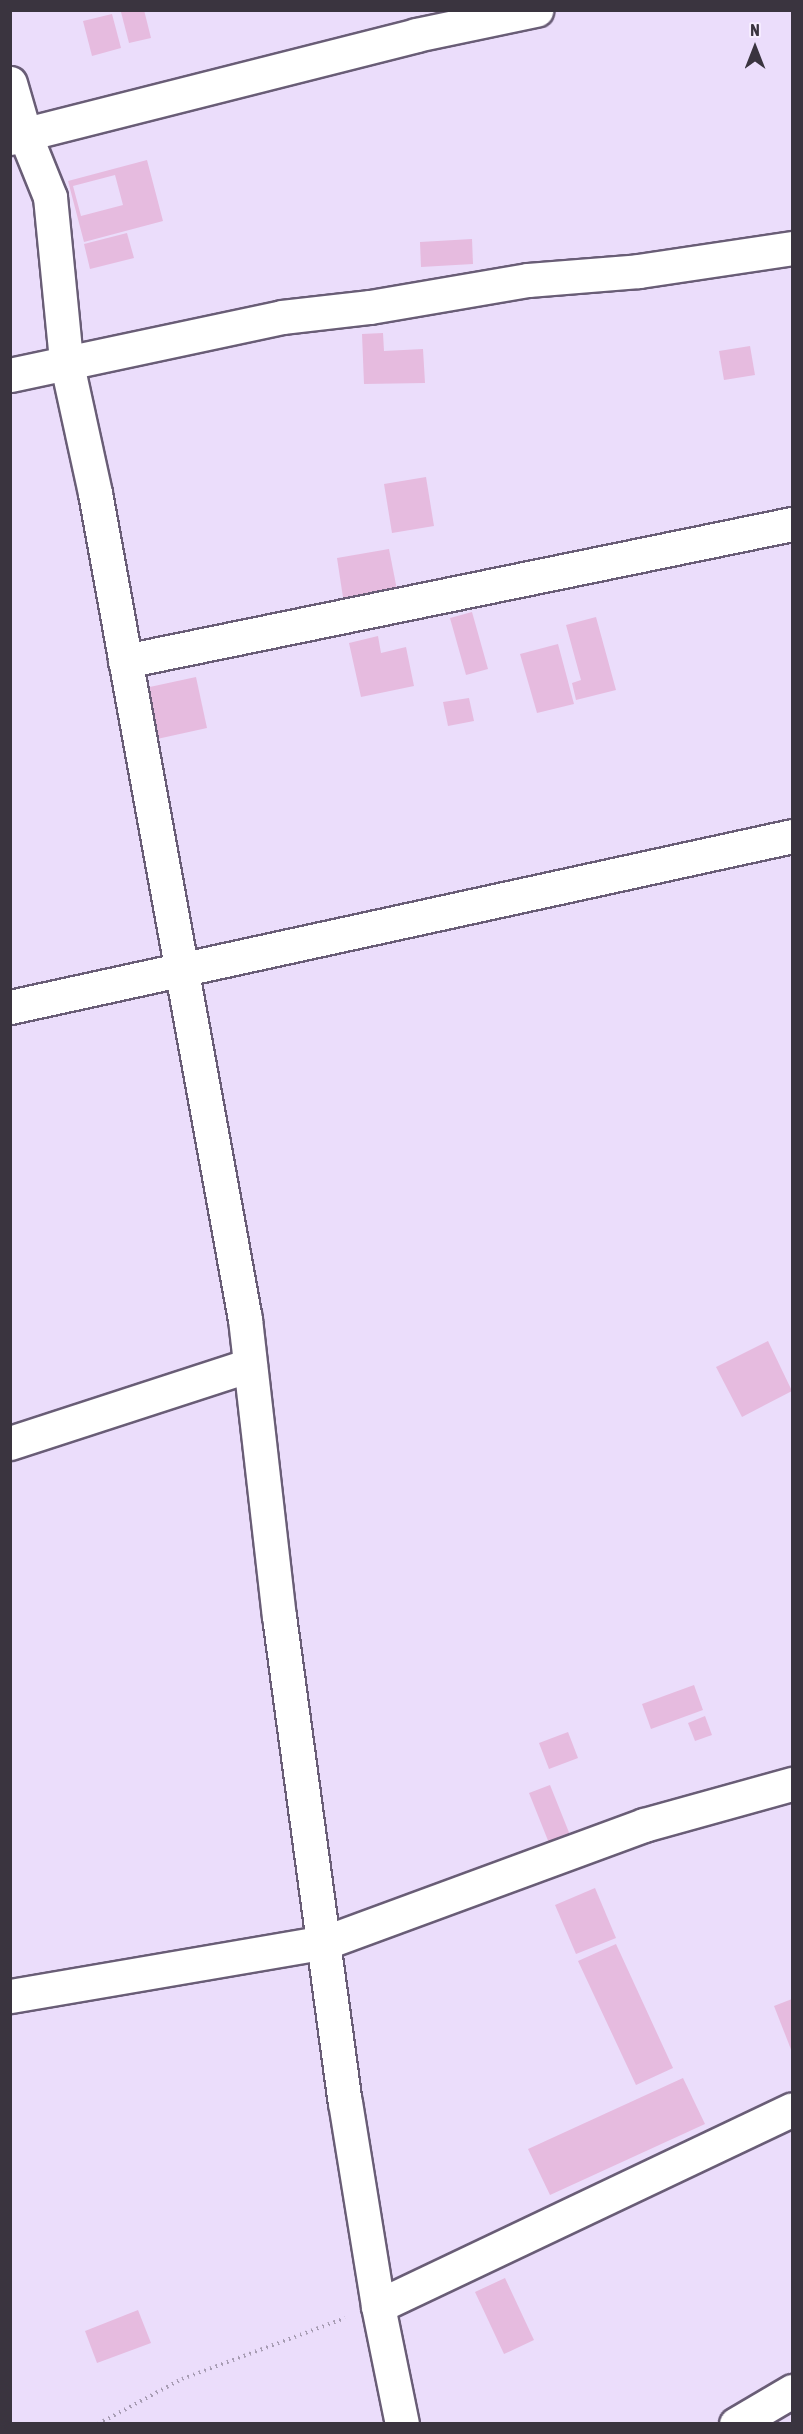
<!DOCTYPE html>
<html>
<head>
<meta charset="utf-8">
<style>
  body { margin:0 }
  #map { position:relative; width:803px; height:2434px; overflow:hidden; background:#ebddfb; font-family:"Asap Condensed",sans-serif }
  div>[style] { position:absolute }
  .building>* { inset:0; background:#e6bbdf }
  .path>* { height:4px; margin-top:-2px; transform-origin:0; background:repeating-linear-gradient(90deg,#a79cb3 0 1.5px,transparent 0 6px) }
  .roads { filter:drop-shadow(2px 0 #695d76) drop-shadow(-2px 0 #695d76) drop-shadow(0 2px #695d76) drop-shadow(0 -2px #695d76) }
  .minor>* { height:33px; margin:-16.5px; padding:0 16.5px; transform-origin:16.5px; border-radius:16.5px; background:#fff }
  span { translate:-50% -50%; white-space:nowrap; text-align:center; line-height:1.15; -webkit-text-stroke:4.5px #f6edff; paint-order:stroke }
  .frame { position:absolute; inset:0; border:12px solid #3a343f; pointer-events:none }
  .north { position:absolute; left:725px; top:18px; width:60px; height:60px; -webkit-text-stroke:4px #f6edff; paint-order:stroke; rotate:0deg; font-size:16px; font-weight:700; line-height:24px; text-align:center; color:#3a343f }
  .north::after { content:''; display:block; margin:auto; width:21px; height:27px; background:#3a343f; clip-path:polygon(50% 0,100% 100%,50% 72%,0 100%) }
</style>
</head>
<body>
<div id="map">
  <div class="building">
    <div style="clip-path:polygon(127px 10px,144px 10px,151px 38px,129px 43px,121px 12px)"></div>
    <div style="clip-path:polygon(112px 14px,121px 48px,92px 56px,83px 21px)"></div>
    <div style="clip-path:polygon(evenodd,147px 160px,163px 221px,84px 242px,68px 181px,147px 160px,115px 175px,123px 205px,81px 216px,73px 186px,115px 175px)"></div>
    <div style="clip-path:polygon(127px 233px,134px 258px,90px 269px,84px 244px)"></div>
    <div style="clip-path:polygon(472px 239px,473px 264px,421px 267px,420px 242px)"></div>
    <div style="clip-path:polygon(383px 333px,384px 351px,423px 349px,425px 383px,364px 384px,362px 334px)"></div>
    <div style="clip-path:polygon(750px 346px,755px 375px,724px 380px,719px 351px)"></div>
    <div style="clip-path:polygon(426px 477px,434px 526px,392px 533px,384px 484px)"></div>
    <div style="clip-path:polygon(389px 549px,398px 595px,344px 604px,337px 558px)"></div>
    <div style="clip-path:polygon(472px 612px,488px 669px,466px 675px,450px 618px)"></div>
    <div style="clip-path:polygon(596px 617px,616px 690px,576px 700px,572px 683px,581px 680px,566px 625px)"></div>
    <div style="clip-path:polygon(378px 636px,381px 653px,406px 647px,414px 686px,361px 697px,349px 643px)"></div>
    <div style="clip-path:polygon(558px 644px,574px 704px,537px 713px,520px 654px)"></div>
    <div style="clip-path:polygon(196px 677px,207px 728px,157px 739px,145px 688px)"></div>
    <div style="clip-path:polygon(469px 698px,474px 721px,448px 726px,443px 702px)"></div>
    <div style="clip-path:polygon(768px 1341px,792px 1391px,742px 1417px,716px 1367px)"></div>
    <div style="clip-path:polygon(694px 1685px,703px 1710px,651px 1729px,642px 1704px)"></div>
    <div style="clip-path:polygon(705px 1716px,712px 1735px,695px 1741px,688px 1723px)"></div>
    <div style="clip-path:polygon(568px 1732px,578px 1758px,549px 1769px,539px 1743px)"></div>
    <div style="clip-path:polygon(550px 1785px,570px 1835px,549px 1843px,529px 1793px)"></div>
    <div style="clip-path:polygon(595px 1888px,616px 1938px,576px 1954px,555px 1905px)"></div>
    <div style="clip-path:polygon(616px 1944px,673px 2068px,636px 2085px,578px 1961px)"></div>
    <div style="clip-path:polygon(792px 1999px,792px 2052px,774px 2006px)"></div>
    <div style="clip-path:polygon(683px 2078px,705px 2124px,550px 2195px,528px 2149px)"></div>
    <div style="clip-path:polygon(505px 2278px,534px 2340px,504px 2354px,475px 2292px)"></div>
    <div style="clip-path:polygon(138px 2310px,151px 2343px,97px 2363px,85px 2331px)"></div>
  </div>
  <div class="path">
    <div style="left:98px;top:2424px;width:95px;rotate:-28.2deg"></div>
    <div style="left:182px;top:2379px;width:174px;rotate:-20.5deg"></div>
  </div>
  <div class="roads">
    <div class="minor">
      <div style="left:10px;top:83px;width:54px;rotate:73.9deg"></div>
      <div style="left:25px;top:135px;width:67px;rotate:68deg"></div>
      <div style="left:50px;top:197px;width:164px;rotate:84.4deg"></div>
      <div style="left:66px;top:360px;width:136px;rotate:77.7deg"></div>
      <div style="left:95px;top:493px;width:840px;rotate:79.71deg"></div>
      <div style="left:245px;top:1319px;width:299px;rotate:83.5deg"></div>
      <div style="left:279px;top:1616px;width:490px;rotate:82.3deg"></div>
      <div style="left:345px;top:2102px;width:207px;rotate:80.8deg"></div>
      <div style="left:378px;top:2306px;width:120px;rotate:78.5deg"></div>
      <div style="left:10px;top:138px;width:419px;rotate:-14.2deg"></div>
      <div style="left:416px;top:35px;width:123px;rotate:-11.8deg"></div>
      <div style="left:10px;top:375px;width:278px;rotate:-12deg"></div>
      <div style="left:282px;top:317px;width:89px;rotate:-6.5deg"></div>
      <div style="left:370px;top:307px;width:160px;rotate:-9.7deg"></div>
      <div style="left:528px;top:280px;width:111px;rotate:-4.6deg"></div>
      <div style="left:639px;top:271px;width:155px;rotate:-8.5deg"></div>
      <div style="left:125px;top:661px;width:681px;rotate:-11.61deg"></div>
      <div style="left:10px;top:1007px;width:800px;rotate:-12.33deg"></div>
      <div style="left:10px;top:1443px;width:252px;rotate:-18deg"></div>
      <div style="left:10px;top:1996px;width:321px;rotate:-9.7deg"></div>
      <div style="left:326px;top:1942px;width:339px;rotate:-20.2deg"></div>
      <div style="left:644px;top:1825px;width:154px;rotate:-15.5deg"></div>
      <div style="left:378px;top:2306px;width:458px;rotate:-25.4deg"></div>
      <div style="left:736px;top:2424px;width:65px;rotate:-30.5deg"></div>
    </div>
  </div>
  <div class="frame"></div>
  <div class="north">N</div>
</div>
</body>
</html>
